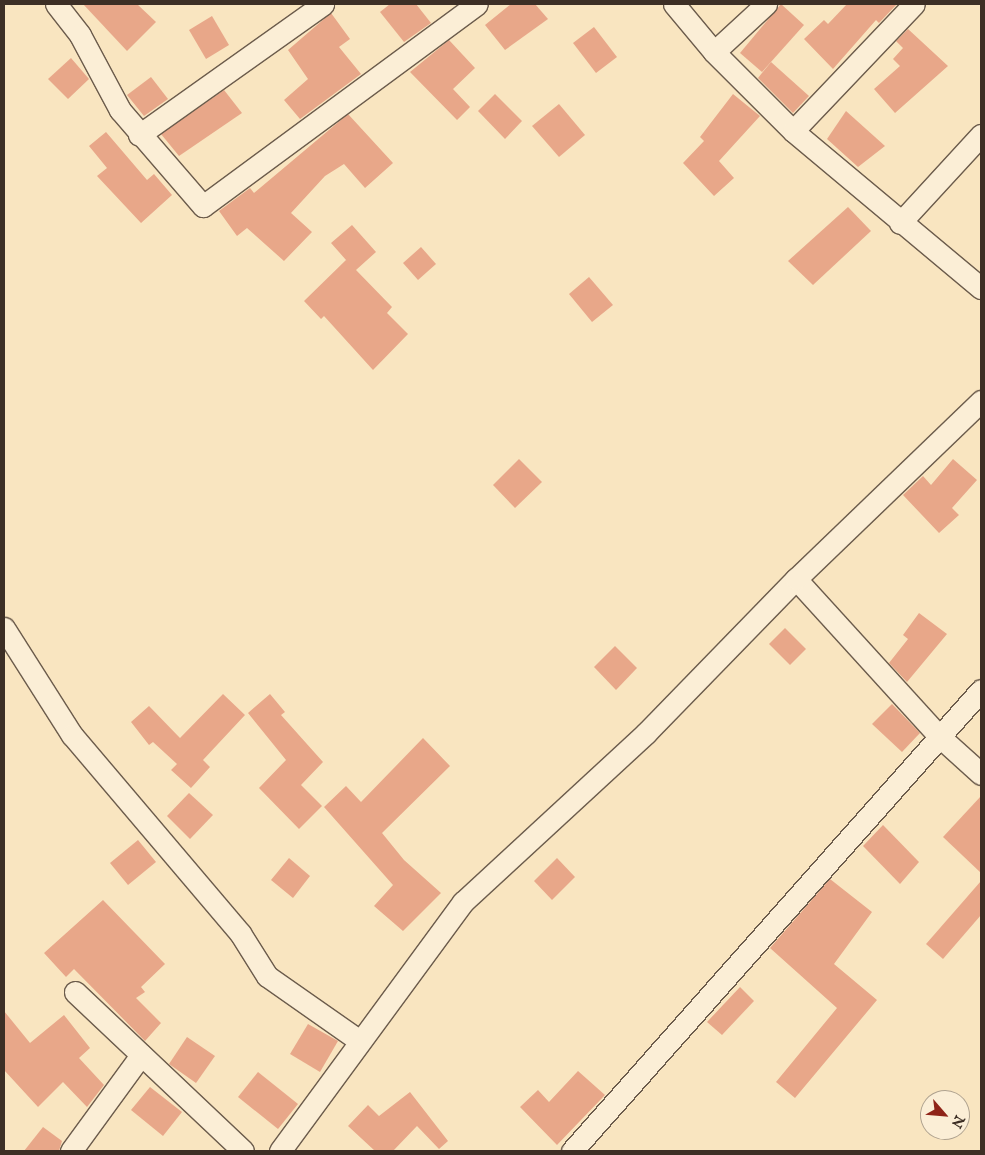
<!DOCTYPE html>
<html>
<head>
<meta charset="utf-8">
<style>
  body { margin:0 }
  #map { position:relative; width:985px; height:1155px; overflow:hidden; background:#f9e5c0; font-family:"IM FELL English",serif }
  div>[style] { position:absolute }
  .building>* { inset:0; background:#e8a789 }
  .roads { filter:drop-shadow(1px 0 #6c5c4c) drop-shadow(-1px 0 #6c5c4c) drop-shadow(0 1px #6c5c4c) drop-shadow(0 -1px #6c5c4c) }
  .minor>* { height:21px; margin:-10.5px; padding:0 10.5px; transform-origin:10.5px; border-radius:10.5px; background:#fbeed6 }
  span { translate:-50% -50%; white-space:nowrap; text-align:center; line-height:1.15; -webkit-text-stroke:4.5px #fbeed6; paint-order:stroke }
  .frame { position:absolute; inset:0; border:5px solid #3d2f25; pointer-events:none }
  .north { position:absolute; left:920px; top:1090px; width:50px; height:50px; box-sizing:border-box; background:#fbeed6; border:1px solid #afa28f; border-radius:50%; rotate:117deg; font-size:14px; font-weight:700; line-height:20px; text-align:center; color:#3d2f25 }
  .north::after { content:''; display:block; margin:auto; width:18px; height:22px; background:#8f2418; clip-path:polygon(50% 0,100% 100%,50% 72%,0 100%) }
</style>
</head>
<body>
<div id="map">
  <div class="building">
    <div style="clip-path:polygon(83px 4px,137px 4px,156px 22px,127px 51px)"></div>
    <div style="clip-path:polygon(390px 4px,416px 4px,431px 23px,404px 42px,380px 12px)"></div>
    <div style="clip-path:polygon(511px 4px,535px 4px,548px 19px,505px 50px,485px 25px)"></div>
    <div style="clip-path:polygon(781px 4px,804px 25px,762px 72px,740px 53px)"></div>
    <div style="clip-path:polygon(847px 4px,897px 4px,879px 23px,876px 20px,833px 69px,804px 39px,824px 20px,828px 24px)"></div>
    <div style="clip-path:polygon(331px 13px,350px 39px,339px 47px,361px 74px,300px 119px,284px 100px,308px 79px,288px 50px)"></div>
    <div style="clip-path:polygon(212px 16px,229px 45px,206px 59px,189px 30px)"></div>
    <div style="clip-path:polygon(594px 27px,617px 57px,596px 73px,573px 43px)"></div>
    <div style="clip-path:polygon(908px 29px,948px 66px,895px 113px,874px 89px,900px 66px,893px 59px,903px 48px,896px 41px)"></div>
    <div style="clip-path:polygon(449px 40px,475px 68px,453px 89px,470px 107px,457px 120px,410px 72px)"></div>
    <div style="clip-path:polygon(71px 58px,89px 79px,68px 99px,48px 79px)"></div>
    <div style="clip-path:polygon(771px 62px,809px 96px,793px 113px,758px 78px)"></div>
    <div style="clip-path:polygon(151px 77px,168px 99px,144px 116px,127px 95px)"></div>
    <div style="clip-path:polygon(224px 90px,242px 113px,179px 156px,161px 134px)"></div>
    <div style="clip-path:polygon(495px 94px,522px 121px,505px 139px,478px 111px)"></div>
    <div style="clip-path:polygon(733px 94px,760px 116px,719px 161px,734px 178px,714px 196px,683px 163px,704px 141px,700px 137px)"></div>
    <div style="clip-path:polygon(559px 104px,585px 135px,559px 157px,532px 126px)"></div>
    <div style="clip-path:polygon(846px 111px,885px 146px,858px 167px,827px 139px)"></div>
    <div style="clip-path:polygon(348px 114px,393px 163px,365px 188px,344px 164px,325px 176px,291px 213px,312px 232px,284px 261px,247px 228px,237px 236px,219px 211px,250px 188px,254px 193px)"></div>
    <div style="clip-path:polygon(106px 132px,147px 180px,154px 174px,172px 195px,141px 223px,97px 176px,107px 168px,89px 146px)"></div>
    <div style="clip-path:polygon(848px 207px,871px 231px,813px 285px,788px 261px)"></div>
    <div style="clip-path:polygon(352px 225px,376px 252px,356px 270px,392px 307px,387px 313px,408px 334px,373px 370px,324px 316px,321px 319px,304px 301px,346px 260px,354px 269px,331px 243px)"></div>
    <div style="clip-path:polygon(421px 247px,436px 264px,418px 280px,403px 263px)"></div>
    <div style="clip-path:polygon(589px 277px,613px 305px,592px 322px,569px 294px)"></div>
    <div style="clip-path:polygon(519px 459px,542px 482px,515px 508px,493px 485px)"></div>
    <div style="clip-path:polygon(953px 459px,977px 480px,952px 508px,959px 515px,939px 533px,903px 495px,923px 476px,931px 485px)"></div>
    <div style="clip-path:polygon(919px 613px,947px 634px,907px 682px,889px 663px,908px 639px,903px 635px)"></div>
    <div style="clip-path:polygon(785px 628px,806px 649px,790px 665px,769px 644px)"></div>
    <div style="clip-path:polygon(615px 646px,637px 668px,616px 690px,594px 667px)"></div>
    <div style="clip-path:polygon(223px 694px,245px 715px,203px 760px,210px 767px,191px 788px,171px 770px,177px 764px,153px 742px,149px 745px,131px 722px,149px 706px,180px 738px)"></div>
    <div style="clip-path:polygon(270px 694px,285px 712px,281px 715px,323px 762px,301px 785px,322px 806px,299px 829px,259px 788px,286px 760px,248px 713px)"></div>
    <div style="clip-path:polygon(892px 704px,920px 733px,902px 752px,872px 724px)"></div>
    <div style="clip-path:polygon(423px 738px,450px 766px,382px 833px,404px 860px,441px 893px,403px 931px,374px 906px,393px 885px,324px 807px,346px 786px,361px 802px)"></div>
    <div style="clip-path:polygon(189px 793px,213px 815px,190px 839px,167px 816px)"></div>
    <div style="clip-path:polygon(981px 796px,981px 873px,943px 837px)"></div>
    <div style="clip-path:polygon(883px 825px,919px 862px,900px 884px,863px 846px)"></div>
    <div style="clip-path:polygon(138px 840px,156px 862px,128px 885px,110px 863px)"></div>
    <div style="clip-path:polygon(289px 858px,310px 876px,293px 898px,271px 880px)"></div>
    <div style="clip-path:polygon(557px 858px,575px 877px,552px 900px,534px 881px)"></div>
    <div style="clip-path:polygon(830px 879px,872px 912px,834px 964px,877px 1000px,795px 1098px,776px 1082px,837px 1008px,770px 948px)"></div>
    <div style="clip-path:polygon(981px 881px,981px 915px,943px 959px,926px 944px)"></div>
    <div style="clip-path:polygon(103px 900px,165px 964px,141px 987px,145px 992px,136px 998px,161px 1023px,145px 1041px,74px 969px,66px 977px,44px 953px)"></div>
    <div style="clip-path:polygon(740px 987px,754px 1001px,722px 1035px,707px 1022px)"></div>
    <div style="clip-path:polygon(4px 1011px,30px 1043px,64px 1015px,90px 1048px,79px 1058px,104px 1085px,87px 1107px,63px 1082px,38px 1107px,4px 1070px)"></div>
    <div style="clip-path:polygon(308px 1024px,338px 1041px,320px 1072px,290px 1054px)"></div>
    <div style="clip-path:polygon(187px 1037px,215px 1056px,196px 1083px,169px 1064px)"></div>
    <div style="clip-path:polygon(578px 1071px,605px 1095px,557px 1145px,520px 1107px,538px 1090px,549px 1102px)"></div>
    <div style="clip-path:polygon(258px 1072px,298px 1104px,278px 1129px,238px 1097px)"></div>
    <div style="clip-path:polygon(150px 1087px,182px 1112px,163px 1136px,131px 1110px)"></div>
    <div style="clip-path:polygon(410px 1092px,448px 1141px,439px 1149px,417px 1126px,393px 1151px,375px 1151px,348px 1126px,368px 1105px,379px 1116px)"></div>
    <div style="clip-path:polygon(43px 1127px,62px 1141px,59px 1151px,24px 1151px)"></div>
  </div>
  <div class="roads">
    <div class="minor">
      <div style="left:56px;top:4px;width:39px;rotate:52deg"></div>
      <div style="left:80px;top:35px;width:85px;rotate:61.9deg"></div>
      <div style="left:120px;top:110px;width:127px;rotate:49.2deg"></div>
      <div style="left:203px;top:206px;width:340px;rotate:-36.4deg"></div>
      <div style="left:674px;top:4px;width:62px;rotate:50.2deg"></div>
      <div style="left:714px;top:52px;width:112px;rotate:45deg"></div>
      <div style="left:793px;top:131px;width:245px;rotate:39.9deg"></div>
      <div style="left:714px;top:52px;width:71px;rotate:-42.7deg"></div>
      <div style="left:793px;top:131px;width:175px;rotate:-46.4deg"></div>
      <div style="left:139px;top:135px;width:226px;rotate:-35.4deg"></div>
      <div style="left:900px;top:223px;width:120px;rotate:-47.4deg"></div>
      <div style="left:796px;top:579px;width:214px;rotate:47.7deg"></div>
      <div style="left:940px;top:737px;width:55px;rotate:42.1deg"></div>
      <div style="left:4px;top:628px;width:127px;rotate:57.6deg"></div>
      <div style="left:72px;top:735px;width:260px;rotate:49.7deg"></div>
      <div style="left:240px;top:933px;width:51px;rotate:57.9deg"></div>
      <div style="left:267px;top:976px;width:113px;rotate:35deg"></div>
      <div style="left:75px;top:992px;width:231px;rotate:43.4deg"></div>
      <div style="left:71px;top:1151px;width:119px;rotate:-53.9deg"></div>
      <div style="left:280px;top:1151px;width:309px;rotate:-53.7deg"></div>
      <div style="left:463px;top:902px;width:249px;rotate:-42.7deg"></div>
      <div style="left:646px;top:733px;width:215px;rotate:-45.8deg"></div>
      <div style="left:796px;top:579px;width:257px;rotate:-43.9deg"></div>
      <div style="left:572px;top:1151px;width:616px;rotate:-48.42deg"></div>
    </div>
  </div>
  <div class="frame"></div>
  <div class="north">N</div>
</div>
</body>
</html>
